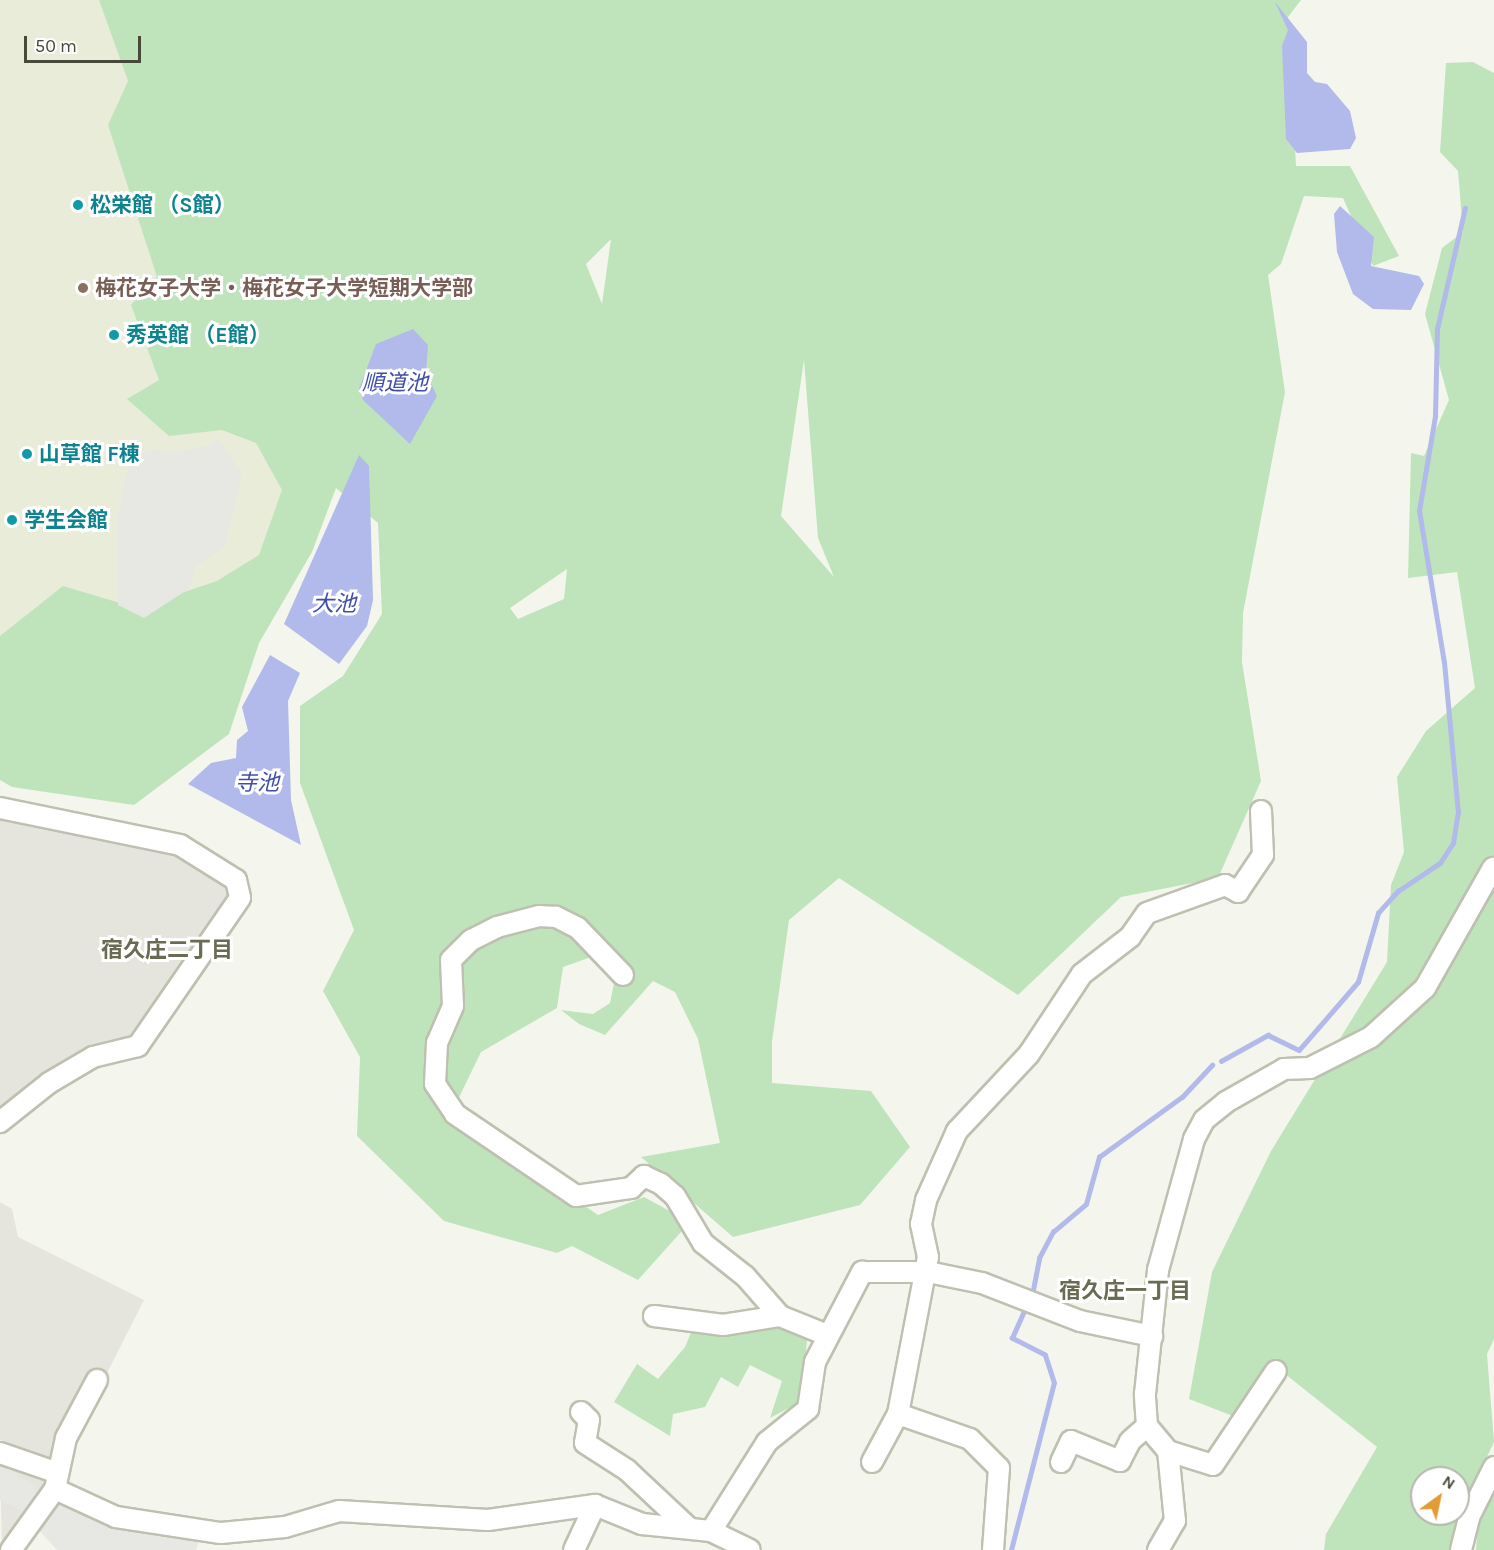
<!DOCTYPE html>
<html>
<head>
<meta charset="utf-8">
<style>
  body { margin:0 }
  #map { position:relative; width:1494px; height:1550px; overflow:hidden; background:#f4f5ed; font-family:Karla,"Noto Sans JP",sans-serif }
  div>[style] { position:absolute }
  .industrial>* { inset:0; background:#e5e5de }
  .education>* { inset:0; background:#e9ecd9 }
  .green>* { inset:0; background:#bfe4bb }
  .parking>* { inset:0; background:#e7e7e3 }
  .water>* { inset:0; background:#b1baea }
  .stream>* { height:4.5px; margin:-2.25px; padding:0 2.25px; transform-origin:2.25px; border-radius:2.25px; background:#b1baea }
  .roads { filter:drop-shadow(2px 0 #bec0b0) drop-shadow(-2px 0 #bec0b0) drop-shadow(0 2px #bec0b0) drop-shadow(0 -2px #bec0b0) }
  .minor>* { height:20px; margin:-10px; padding:0 10px; transform-origin:10px; border-radius:10px; background:#fff }
  .dots>* { width:16px; height:16px; translate:-50% -50%; box-sizing:border-box; border:3px solid #fff; border-radius:50% }
  span { translate:-50% -50%; white-space:nowrap; text-align:center; line-height:1.15; -webkit-text-stroke:6px #fff; paint-order:stroke }
  .culture-label { font-size:21px; color:#0d838f; font-weight:700 }
  .left { translate:0 -50%; text-align:left }
  .education-label { font-size:21px; color:#785e54; font-weight:700 }
  .water-label { font-size:22px; color:#3e4eab; font-style:italic }
  .neighbourhood-label { font-size:22px; color:#6a6b53; font-weight:700 }
  .north { position:absolute; left:1410px; top:1466px; width:60px; height:60px; box-sizing:border-box; background:#fff; border:2px solid #b6b6b1; border-radius:50%; rotate:33deg; font-size:16px; font-weight:700; line-height:24px; text-align:center; color:#48493b }
  .north::after { content:''; display:block; margin:auto; width:21px; height:27px; background:#e39b35; clip-path:polygon(50% 0,100% 100%,50% 72%,0 100%) }
  .scale { position:absolute; left:24px; top:36px; width:117px; height:27px; box-sizing:border-box; border:3px solid #48493b; border-top:0; padding-left:8px; font-size:18px; line-height:21px; white-space:nowrap; color:#48493b; -webkit-text-stroke:4px #fff; paint-order:stroke }
</style>
</head>
<body>
<div id="map">
  <div class="industrial">
    <div style="clip-path:polygon(0 815px,168px 852px,222px 880px,229px 896px,137px 1036px,117px 1047px,75px 1055px,0 1110px)"></div>
    <div style="clip-path:polygon(0 1202px,12px 1209px,18px 1237px,144px 1300px,104px 1379px,62px 1428px,49px 1459px,0 1440px)"></div>
    <div style="clip-path:polygon(0 1455px,46px 1475px,47px 1482px,2px 1550px)"></div>
  </div>
  <div class="education">
    <div style="clip-path:polygon(0 0,131px 0,291px 470px,265px 562px,0 676px)"></div>
  </div>
  <div class="green">
    <div style="clip-path:polygon(evenodd,99px 0,1301px 0,1288px 17px,1296px 166px,1350px 166px,1399px 256px,1373px 266px,1343px 198px,1304px 196px,1281px 264px,1268px 275px,1285px 392px,1243px 613px,1242px 662px,1261px 781px,1218px 878px,1121px 897px,1018px 995px,839px 878px,789px 920px,772px 1042px,772px 1083px,871px 1091px,910px 1147px,860px 1205px,733px 1237px,641px 1157px,720px 1143px,698px 1039px,675px 992px,653px 981px,605px 1035px,579px 1024px,561px 1010px,593px 1014px,610px 1003px,615px 978px,591px 957px,563px 967px,557px 1008px,481px 1052px,451px 1114px,598px 1215px,644px 1197px,690px 1222px,638px 1280px,572px 1246px,557px 1253px,444px 1221px,357px 1136px,360px 1057px,323px 991px,354px 930px,300px 783px,300px 706px,343px 676px,382px 614px,378px 523px,336px 488px,312px 552px,259px 643px,229px 734px,134px 805px,12px 787px,0 780px,0 636px,63px 586px,137px 608px,217px 581px,259px 555px,282px 490px,256px 443px,222px 430px,169px 436px,127px 399px,159px 380px,131px 305px,157px 277px,108px 125px,128px 81px,99px 0,611px 239px,602px 304px,586px 264px,611px 239px,99px 0,804px 360px,818px 538px,834px 577px,781px 516px,804px 360px,99px 0,567px 569px,564px 599px,518px 619px,510px 608px,567px 569px)"></div>
    <div style="clip-path:polygon(evenodd,1473px 62px,1494px 73px,1494px 1339px,1487px 1354px,1494px 1442px,1458px 1518px,1457px 1550px,1324px 1550px,1326px 1534px,1377px 1447px,1275px 1366px,1238px 1418px,1189px 1399px,1212px 1272px,1271px 1151px,1387px 962px,1391px 885px,1404px 852px,1397px 777px,1426px 731px,1475px 688px,1457px 572px,1408px 578px,1411px 453px,1424px 456px,1449px 400px,1425px 314px,1442px 248px,1463px 232px,1458px 171px,1440px 152px,1446px 63px,1473px 62px,1422px 1478px,1458px 1478px,1458px 1514px,1422px 1514px,1422px 1478px)"></div>
    <div style="clip-path:polygon(771px 1321px,807px 1340px,802px 1401px,770px 1418px,782px 1381px,750px 1365px,738px 1387px,721px 1377px,705px 1407px,673px 1414px,670px 1436px,614px 1402px,637px 1364px,658px 1379px,685px 1347px,694px 1325px)"></div>
    <div style="clip-path:polygon(1494px 1489px,1494px 1550px,1476px 1550px,1478px 1526px)"></div>
  </div>
  <div class="parking">
    <div style="clip-path:polygon(218px 439px,242px 474px,224px 547px,195px 567px,190px 588px,144px 618px,118px 605px,117px 520px,130px 458px,155px 450px,173px 453px,208px 446px)"></div>
    <div style="clip-path:polygon(0 1457px,12px 1460px,13px 1472px,39px 1489px,23px 1512px,0 1500px)"></div>
    <div style="clip-path:polygon(56px 1503px,97px 1519px,200px 1538px,196px 1550px,57px 1550px,38px 1529px)"></div>
  </div>
  <div class="water">
    <div style="clip-path:polygon(1275px 2px,1307px 42px,1307px 73px,1315px 82px,1327px 84px,1350px 111px,1356px 138px,1350px 149px,1297px 153px,1286px 139px,1282px 46px,1288px 30px)"></div>
    <div style="clip-path:polygon(1340px 206px,1374px 237px,1371px 266px,1419px 276px,1424px 284px,1411px 310px,1373px 309px,1353px 294px,1337px 252px,1334px 214px)"></div>
    <div style="clip-path:polygon(413px 329px,428px 345px,426px 373px,437px 396px,410px 444px,363px 400px,359px 389px,376px 344px)"></div>
    <div style="clip-path:polygon(359px 455px,369px 466px,373px 600px,367px 626px,339px 664px,284px 624px)"></div>
    <div style="clip-path:polygon(270px 655px,300px 673px,288px 701px,291px 800px,301px 845px,188px 784px,211px 763px,236px 758px,237px 740px,248px 731px,242px 707px)"></div>
  </div>
  <div class="stream">
    <div style="left:1221px;top:1061px;width:54px;rotate:-29deg"></div>
    <div style="left:1268px;top:1035px;width:34px;rotate:26deg"></div>
    <div style="left:1299px;top:1050px;width:90px;rotate:-49.1deg"></div>
    <div style="left:1358px;top:982px;width:72px;rotate:-73.8deg"></div>
    <div style="left:1378px;top:913px;width:30px;rotate:-48deg"></div>
    <div style="left:1398px;top:891px;width:50px;rotate:-33.7deg"></div>
    <div style="left:1440px;top:863px;width:24px;rotate:-57deg"></div>
    <div style="left:1453px;top:843px;width:30px;rotate:-81deg"></div>
    <div style="left:1458px;top:813px;width:151px;rotate:-95.3deg"></div>
    <div style="left:1444px;top:663px;width:154px;rotate:-99.3deg"></div>
    <div style="left:1419px;top:511px;width:96px;rotate:-80.4deg"></div>
    <div style="left:1435px;top:416px;width:87px;rotate:-88.7deg"></div>
    <div style="left:1437px;top:329px;width:124px;rotate:-77deg"></div>
    <div style="left:1032px;top:1295px;width:38px;rotate:-79deg"></div>
    <div style="left:1039px;top:1258px;width:30px;rotate:-62deg"></div>
    <div style="left:1053px;top:1232px;width:43px;rotate:-40.3deg"></div>
    <div style="left:1086px;top:1204px;width:49px;rotate:-74.5deg"></div>
    <div style="left:1099px;top:1157px;width:102px;rotate:-35.9deg"></div>
    <div style="left:1182px;top:1097px;width:44px;rotate:-46.8deg"></div>
    <div style="left:1011px;top:1550px;width:172px;rotate:-75.6deg"></div>
    <div style="left:1054px;top:1383px;width:29px;rotate:-108deg"></div>
    <div style="left:1045px;top:1355px;width:37px;rotate:-153deg"></div>
    <div style="left:1012px;top:1338px;width:35px;rotate:-66deg"></div>
  </div>
  <div class="roads">
    <div class="minor">
      <div style="left:0;top:808px;width:184px;rotate:11.6deg"></div>
      <div style="left:180px;top:845px;width:66px;rotate:32deg"></div>
      <div style="left:236px;top:880px;width:18px;rotate:77deg"></div>
      <div style="left:240px;top:898px;width:180px;rotate:124.6deg"></div>
      <div style="left:138px;top:1046px;width:46px;rotate:166.3deg"></div>
      <div style="left:93px;top:1057px;width:51px;rotate:149.4deg"></div>
      <div style="left:49px;top:1083px;width:63px;rotate:141.5deg"></div>
      <div style="left:623px;top:975px;width:65px;rotate:-133.8deg"></div>
      <div style="left:578px;top:928px;width:25px;rotate:-153deg"></div>
      <div style="left:556px;top:917px;width:17px;rotate:-177deg"></div>
      <div style="left:539px;top:916px;width:43px;rotate:165.3deg"></div>
      <div style="left:497px;top:927px;width:29px;rotate:153deg"></div>
      <div style="left:471px;top:940px;width:28px;rotate:135deg"></div>
      <div style="left:451px;top:960px;width:46px;rotate:87.5deg"></div>
      <div style="left:453px;top:1006px;width:40px;rotate:113.4deg"></div>
      <div style="left:437px;top:1043px;width:41px;rotate:92.8deg"></div>
      <div style="left:435px;top:1084px;width:36px;rotate:56deg"></div>
      <div style="left:455px;top:1114px;width:146px;rotate:34.1deg"></div>
      <div style="left:576px;top:1196px;width:56px;rotate:-8.3deg"></div>
      <div style="left:631px;top:1188px;width:18px;rotate:-43deg"></div>
      <div style="left:644px;top:1176px;width:19px;rotate:25deg"></div>
      <div style="left:661px;top:1184px;width:18px;rotate:41deg"></div>
      <div style="left:675px;top:1196px;width:55px;rotate:59.2deg"></div>
      <div style="left:703px;top:1243px;width:53px;rotate:38.2deg"></div>
      <div style="left:745px;top:1276px;width:53px;rotate:48.8deg"></div>
      <div style="left:780px;top:1316px;width:51px;rotate:22deg"></div>
      <div style="left:654px;top:1316px;width:70px;rotate:7.4deg"></div>
      <div style="left:723px;top:1325px;width:58px;rotate:-9deg"></div>
      <div style="left:581px;top:1412px;width:11px;rotate:45deg"></div>
      <div style="left:589px;top:1420px;width:23px;rotate:100deg"></div>
      <div style="left:585px;top:1443px;width:50px;rotate:32.7deg"></div>
      <div style="left:627px;top:1470px;width:83px;rotate:43.1deg"></div>
      <div style="left:898px;top:1414px;width:76px;rotate:19.1deg"></div>
      <div style="left:970px;top:1439px;width:41px;rotate:45deg"></div>
      <div style="left:999px;top:1468px;width:82px;rotate:94.2deg"></div>
      <div style="left:1168px;top:1451px;width:47px;rotate:17.3deg"></div>
      <div style="left:1213px;top:1465px;width:113px;rotate:-56.2deg"></div>
      <div style="left:0;top:1453px;width:61px;rotate:19deg"></div>
      <div style="left:872px;top:1462px;width:55px;rotate:-61.6deg"></div>
      <div style="left:898px;top:1414px;width:160px;rotate:-79.2deg"></div>
      <div style="left:928px;top:1257px;width:34px;rotate:-102deg"></div>
      <div style="left:921px;top:1224px;width:25px;rotate:-78deg"></div>
      <div style="left:926px;top:1200px;width:76px;rotate:-65.8deg"></div>
      <div style="left:957px;top:1131px;width:105px;rotate:-46.9deg"></div>
      <div style="left:1029px;top:1054px;width:96px;rotate:-56.5deg"></div>
      <div style="left:1082px;top:974px;width:61px;rotate:-37.6deg"></div>
      <div style="left:1130px;top:937px;width:29px;rotate:-55deg"></div>
      <div style="left:1147px;top:913px;width:83px;rotate:-19.7deg"></div>
      <div style="left:1225px;top:885px;width:15px;rotate:28deg"></div>
      <div style="left:1238px;top:892px;width:45px;rotate:-56deg"></div>
      <div style="left:1263px;top:855px;width:44px;rotate:-92.6deg"></div>
      <div style="left:1061px;top:1462px;width:23px;rotate:-65deg"></div>
      <div style="left:1071px;top:1441px;width:53px;rotate:22.2deg"></div>
      <div style="left:1120px;top:1461px;width:22px;rotate:-63deg"></div>
      <div style="left:1130px;top:1441px;width:23px;rotate:-41deg"></div>
      <div style="left:55px;top:1489px;width:67px;rotate:24.7deg"></div>
      <div style="left:116px;top:1517px;width:106px;rotate:8.7deg"></div>
      <div style="left:221px;top:1533px;width:64px;rotate:-5.4deg"></div>
      <div style="left:285px;top:1527px;width:56px;rotate:-16.5deg"></div>
      <div style="left:339px;top:1511px;width:149px;rotate:3.5deg"></div>
      <div style="left:488px;top:1520px;width:108px;rotate:-8deg"></div>
      <div style="left:595px;top:1505px;width:51px;rotate:22deg"></div>
      <div style="left:642px;top:1524px;width:69px;rotate:5.8deg"></div>
      <div style="left:711px;top:1531px;width:43px;rotate:26deg"></div>
      <div style="left:711px;top:1531px;width:105px;rotate:-57.8deg"></div>
      <div style="left:767px;top:1442px;width:53px;rotate:-38.8deg"></div>
      <div style="left:808px;top:1409px;width:48px;rotate:-81.5deg"></div>
      <div style="left:815px;top:1362px;width:102px;rotate:-62.4deg"></div>
      <div style="left:862px;top:1272px;width:66px"></div>
      <div style="left:928px;top:1272px;width:55px;rotate:11.5deg"></div>
      <div style="left:982px;top:1283px;width:105px;rotate:21.2deg"></div>
      <div style="left:1080px;top:1321px;width:74px;rotate:11.8deg"></div>
      <div style="left:11px;top:1550px;width:75px;rotate:-54.2deg"></div>
      <div style="left:55px;top:1489px;width:52px;rotate:-77.8deg"></div>
      <div style="left:66px;top:1438px;width:66px;rotate:-61.9deg"></div>
      <div style="left:574px;top:1550px;width:50px;rotate:-65deg"></div>
      <div style="left:1158px;top:1550px;width:34px;rotate:-60deg"></div>
      <div style="left:1175px;top:1521px;width:70px;rotate:-95.7deg"></div>
      <div style="left:1168px;top:1451px;width:33px;rotate:-130deg"></div>
      <div style="left:1147px;top:1426px;width:32px;rotate:-94deg"></div>
      <div style="left:1145px;top:1394px;width:125px;rotate:-84deg"></div>
      <div style="left:1158px;top:1270px;width:136px;rotate:-74.6deg"></div>
      <div style="left:1194px;top:1139px;width:21px;rotate:-62deg"></div>
      <div style="left:1204px;top:1120px;width:28px;rotate:-39deg"></div>
      <div style="left:1226px;top:1102px;width:67px;rotate:-29.6deg"></div>
      <div style="left:1284px;top:1069px;width:26px;rotate:-2deg"></div>
      <div style="left:1310px;top:1068px;width:68px;rotate:-26.9deg"></div>
      <div style="left:1371px;top:1037px;width:73px;rotate:-42.2deg"></div>
      <div style="left:1425px;top:988px;width:138px;rotate:-60.5deg"></div>
      <div style="left:1461px;top:1550px;width:34px;rotate:-76deg"></div>
      <div style="left:1469px;top:1517px;width:56px;rotate:-63.4deg"></div>
    </div>
  </div>
  <div class="dots">
    <div style="left:78px;top:205px;background:#0f9aa8"></div>
    <div style="left:83px;top:288px;background:#8d6e63"></div>
    <div style="left:114px;top:335px;background:#0f9aa8"></div>
    <div style="left:27px;top:454px;background:#0f9aa8"></div>
    <div style="left:12px;top:520px;background:#0f9aa8"></div>
  </div>
  <div class="culture-label">
    <span class="left" style="left:90px;top:205px">松栄館 （S館）</span>
    <span class="left" style="left:126px;top:335px">秀英館 （E館）</span>
    <span class="left" style="left:39px;top:454px">山草館 F棟</span>
    <span class="left" style="left:24px;top:520px">学生会館</span>
  </div>
  <div class="education-label">
    <span class="left" style="left:95px;top:288px">梅花女子大学・梅花女子大学短期大学部</span>
  </div>
  <div class="water-label">
    <span style="left:395px;top:384px">順道池</span>
    <span style="left:334px;top:605px">大池</span>
    <span style="left:257px;top:784px">寺池</span>
  </div>
  <div class="neighbourhood-label">
    <span style="left:167px;top:951px">宿久庄二丁目</span>
    <span style="left:1125px;top:1292px">宿久庄一丁目</span>
  </div>
  <div class="north">N</div>
  <div class="scale">50 m</div>
</div>
</body>
</html>
